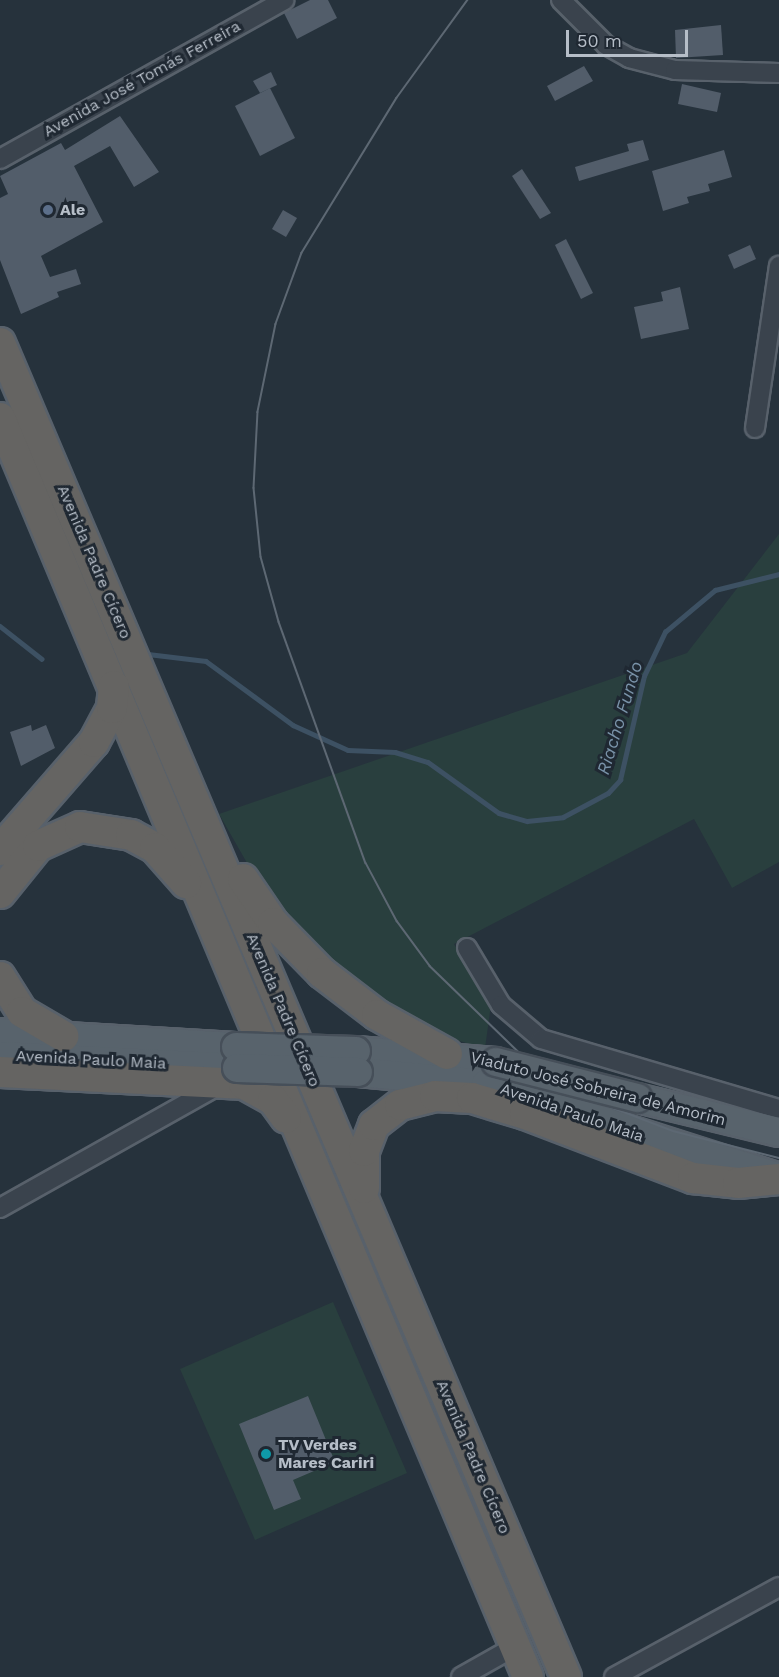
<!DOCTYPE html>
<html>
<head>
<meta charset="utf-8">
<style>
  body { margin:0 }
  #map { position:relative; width:779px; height:1677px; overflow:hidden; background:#26323c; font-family:"Work Sans",sans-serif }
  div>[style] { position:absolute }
  .green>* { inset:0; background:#293f3e }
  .stream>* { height:4.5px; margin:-2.25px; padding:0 2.25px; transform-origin:2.25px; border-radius:2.25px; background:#3d5163 }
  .building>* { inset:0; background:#525d6a }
  .roads { filter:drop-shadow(2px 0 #58616b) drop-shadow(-2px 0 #58616b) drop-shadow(0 2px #58616b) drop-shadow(0 -2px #58616b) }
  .minor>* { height:18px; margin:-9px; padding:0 9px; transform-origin:9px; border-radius:9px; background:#3a434d }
  .primary>* { height:28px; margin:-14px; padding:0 14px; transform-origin:14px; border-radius:14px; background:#58636c }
  .trunk>* { height:30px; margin:-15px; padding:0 15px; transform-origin:15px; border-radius:15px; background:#656462 }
  .tram>* { height:1.5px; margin:-0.75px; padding:0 0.75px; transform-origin:0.75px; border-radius:0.75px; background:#5d6873 }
  .bridges { filter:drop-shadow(2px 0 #464f59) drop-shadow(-2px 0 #464f59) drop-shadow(0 2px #464f59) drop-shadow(0 -2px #464f59) }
  .primary-bridge>* { height:28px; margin:-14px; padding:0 14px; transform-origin:14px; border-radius:14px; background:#58636c }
  .dots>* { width:16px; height:16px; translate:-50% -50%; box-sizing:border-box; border:3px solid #1f2832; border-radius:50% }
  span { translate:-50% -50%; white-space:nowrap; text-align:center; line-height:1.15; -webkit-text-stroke:6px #1f2832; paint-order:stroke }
  .street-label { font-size:16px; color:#b6bec8 }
  .poi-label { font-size:16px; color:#b6bec8; font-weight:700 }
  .left { translate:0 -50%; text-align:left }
  .water-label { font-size:18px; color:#7992a8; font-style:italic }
  .scale { position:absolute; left:566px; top:30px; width:122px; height:27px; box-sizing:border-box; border:3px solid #b6bec8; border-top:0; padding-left:8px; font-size:18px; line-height:21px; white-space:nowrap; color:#b6bec8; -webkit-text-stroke:4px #1f2832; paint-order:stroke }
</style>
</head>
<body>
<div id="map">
  <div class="green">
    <div style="clip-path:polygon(779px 534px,779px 862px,732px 888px,694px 819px,454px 944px,491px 1005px,485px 1048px,452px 1039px,390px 1008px,338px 969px,263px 891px,219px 814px,687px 653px)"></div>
    <div style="clip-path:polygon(333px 1302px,407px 1473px,255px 1540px,180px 1369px)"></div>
  </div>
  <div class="stream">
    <div style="left:0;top:626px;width:53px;rotate:38.2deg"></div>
    <div style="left:148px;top:654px;width:58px;rotate:6.9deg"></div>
    <div style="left:206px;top:661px;width:108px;rotate:36.3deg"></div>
    <div style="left:293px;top:725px;width:60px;rotate:24.4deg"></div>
    <div style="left:348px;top:750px;width:47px;rotate:2.4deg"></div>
    <div style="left:395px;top:752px;width:34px;rotate:17deg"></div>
    <div style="left:428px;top:762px;width:87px;rotate:35.7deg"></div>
    <div style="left:499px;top:813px;width:29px;rotate:16deg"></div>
    <div style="left:527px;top:821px;width:36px;rotate:-6deg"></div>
    <div style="left:563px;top:817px;width:51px;rotate:-28.1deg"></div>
    <div style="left:608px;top:793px;width:18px;rotate:-47deg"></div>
    <div style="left:620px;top:780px;width:107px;rotate:-77deg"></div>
    <div style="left:644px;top:676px;width:49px;rotate:-64.5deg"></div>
    <div style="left:665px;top:632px;width:65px;rotate:-40deg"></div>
    <div style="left:715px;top:590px;width:66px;rotate:-14deg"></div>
  </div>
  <div class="building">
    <div style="clip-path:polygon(310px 0,328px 0,337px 18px,297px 39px,284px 13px)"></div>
    <div style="clip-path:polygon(721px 25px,723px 55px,676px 58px,675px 30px)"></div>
    <div style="clip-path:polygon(584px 66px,593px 81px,555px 101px,547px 86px)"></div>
    <div style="clip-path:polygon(271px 72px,277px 85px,260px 93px,253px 81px)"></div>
    <div style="clip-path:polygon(682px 84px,721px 93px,717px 112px,678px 104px)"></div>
    <div style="clip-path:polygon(270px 88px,295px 138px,260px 156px,235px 106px)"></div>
    <div style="clip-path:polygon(120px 116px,159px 172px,134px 187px,110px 146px,74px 166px,103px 222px,41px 256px,50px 277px,76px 269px,81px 284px,57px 292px,59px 297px,21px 314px,0 260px,0 198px,8px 194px,0 176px,61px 143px,65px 150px)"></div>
    <div style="clip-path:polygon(643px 140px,649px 160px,579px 181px,575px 167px,629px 151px,627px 144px)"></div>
    <div style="clip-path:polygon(724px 150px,732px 177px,708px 184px,710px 191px,687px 197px,689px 203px,663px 211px,652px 171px)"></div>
    <div style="clip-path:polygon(522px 169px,551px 213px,540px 219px,512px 176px)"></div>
    <div style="clip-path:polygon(283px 210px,297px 218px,286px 237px,272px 229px)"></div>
    <div style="clip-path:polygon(566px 239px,593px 293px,581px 299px,555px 245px)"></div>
    <div style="clip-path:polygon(750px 245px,756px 259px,734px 269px,728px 255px)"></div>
    <div style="clip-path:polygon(680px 287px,689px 329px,641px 339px,634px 307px,663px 301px,661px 292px)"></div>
    <div style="clip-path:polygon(31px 725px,32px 731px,46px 725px,55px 748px,21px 766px,10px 732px)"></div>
    <div style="clip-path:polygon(308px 1396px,335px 1462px,293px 1480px,301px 1499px,274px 1510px,239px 1424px)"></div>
  </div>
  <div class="roads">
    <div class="minor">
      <div style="left:561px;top:0;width:64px;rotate:45deg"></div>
      <div style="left:606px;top:45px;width:26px;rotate:29deg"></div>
      <div style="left:629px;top:58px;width:48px;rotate:14.6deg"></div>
      <div style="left:675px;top:70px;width:104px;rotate:1.7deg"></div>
      <div style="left:0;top:159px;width:326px;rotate:-29.2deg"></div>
      <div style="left:755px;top:428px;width:164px;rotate:-81.6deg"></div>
      <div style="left:467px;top:948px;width:66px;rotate:59.2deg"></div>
      <div style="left:501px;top:1005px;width:52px;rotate:40.4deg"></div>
      <div style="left:541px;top:1039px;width:248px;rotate:16.4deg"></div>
      <div style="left:0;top:1208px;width:251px;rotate:-29.3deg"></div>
      <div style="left:461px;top:1677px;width:63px;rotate:-29.4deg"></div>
      <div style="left:614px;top:1677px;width:188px;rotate:-28.6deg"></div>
    </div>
    <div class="primary">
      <div style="left:0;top:1033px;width:236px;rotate:3.4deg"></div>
      <div style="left:356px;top:1051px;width:140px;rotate:4.5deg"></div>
      <div style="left:0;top:1056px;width:237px;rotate:2.9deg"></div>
      <div style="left:358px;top:1072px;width:129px;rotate:5.4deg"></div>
      <div style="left:486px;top:1084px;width:305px;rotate:17.7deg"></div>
      <div style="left:637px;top:1098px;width:146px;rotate:13.5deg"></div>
    </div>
    <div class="trunk">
      <div style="left:0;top:343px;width:1449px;rotate:67.01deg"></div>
      <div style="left:0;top:418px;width:1365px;rotate:67.25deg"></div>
      <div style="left:0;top:850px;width:143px;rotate:-49deg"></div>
      <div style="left:94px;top:742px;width:38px;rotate:-62deg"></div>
      <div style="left:112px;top:708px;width:22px;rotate:-85deg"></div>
      <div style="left:243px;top:879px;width:53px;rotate:55.7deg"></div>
      <div style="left:273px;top:923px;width:70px;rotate:45.6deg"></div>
      <div style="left:322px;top:973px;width:69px;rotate:37.4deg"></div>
      <div style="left:377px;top:1015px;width:80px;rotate:29.1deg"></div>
      <div style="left:0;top:893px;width:60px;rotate:-51deg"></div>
      <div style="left:38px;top:846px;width:46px;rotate:-24.3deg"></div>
      <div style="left:80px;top:827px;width:52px;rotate:8.9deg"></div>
      <div style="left:131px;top:835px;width:27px;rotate:28deg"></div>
      <div style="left:155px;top:848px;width:47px;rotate:48.5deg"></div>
      <div style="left:0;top:977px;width:41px;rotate:57.8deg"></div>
      <div style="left:22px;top:1012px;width:48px;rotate:30.3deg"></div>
      <div style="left:0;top:1072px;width:244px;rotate:2.8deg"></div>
      <div style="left:244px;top:1084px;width:33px;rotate:29deg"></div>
      <div style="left:273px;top:1100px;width:22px;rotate:54deg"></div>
      <div style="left:364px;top:1188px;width:37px;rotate:-90deg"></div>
      <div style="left:364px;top:1151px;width:28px;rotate:-69deg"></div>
      <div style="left:374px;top:1125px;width:33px;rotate:-38deg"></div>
      <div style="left:400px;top:1105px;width:36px;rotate:-14deg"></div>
      <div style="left:435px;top:1096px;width:37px;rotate:3deg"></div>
      <div style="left:472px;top:1098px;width:55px;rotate:16.8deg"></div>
      <div style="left:525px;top:1114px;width:180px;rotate:20.9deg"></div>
      <div style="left:693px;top:1178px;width:45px;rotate:6.3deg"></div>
      <div style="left:738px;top:1183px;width:41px;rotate:-5.6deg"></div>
    </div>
  </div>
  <div class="tram">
    <div style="left:468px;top:0;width:121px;rotate:125.9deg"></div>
    <div style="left:397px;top:98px;width:182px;rotate:121.5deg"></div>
    <div style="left:302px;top:253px;width:76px;rotate:110.1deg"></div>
    <div style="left:276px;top:324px;width:90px;rotate:101.6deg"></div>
    <div style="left:258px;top:412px;width:76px;rotate:93deg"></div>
    <div style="left:254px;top:488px;width:69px;rotate:84.2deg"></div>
    <div style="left:261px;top:557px;width:67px;rotate:74.5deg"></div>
    <div style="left:279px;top:622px;width:256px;rotate:70.2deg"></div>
    <div style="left:366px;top:863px;width:66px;rotate:61.9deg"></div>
    <div style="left:397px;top:921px;width:56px;rotate:53.7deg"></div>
    <div style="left:430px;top:966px;width:131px;rotate:44.1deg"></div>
    <div style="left:598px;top:1102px;width:80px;rotate:21.1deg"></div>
    <div style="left:673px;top:1131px;width:109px;rotate:14.3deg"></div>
  </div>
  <div class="bridges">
    <div class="primary-bridge">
      <div style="left:236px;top:1047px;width:120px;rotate:1.9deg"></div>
      <div style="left:496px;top:1062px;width:146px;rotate:14.3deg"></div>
      <div style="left:237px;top:1068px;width:121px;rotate:1.9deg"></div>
    </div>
  </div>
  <div class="dots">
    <div style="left:48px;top:210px;background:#5c6f8a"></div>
    <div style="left:266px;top:1454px;background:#0f9aa8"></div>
  </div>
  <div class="street-label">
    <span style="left:142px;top:79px;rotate:-29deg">Avenida José Tomás Ferreira</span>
    <span style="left:94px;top:562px;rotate:67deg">Avenida Padre Cícero</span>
    <span style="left:283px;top:1010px;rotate:67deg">Avenida Padre Cícero</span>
    <span style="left:91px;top:1060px;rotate:3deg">Avenida Paulo Maia</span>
    <span style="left:598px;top:1089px;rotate:14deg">Viaduto José Sobreira de Amorim</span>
    <span style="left:572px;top:1113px;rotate:19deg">Avenida Paulo Maia</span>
    <span style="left:473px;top:1457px;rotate:67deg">Avenida Padre Cícero</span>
  </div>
  <div class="poi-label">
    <span class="left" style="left:60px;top:210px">Ale</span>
    <span class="left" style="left:278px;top:1454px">TV Verdes<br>Mares Cariri</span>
  </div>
  <div class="water-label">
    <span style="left:620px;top:718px;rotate:-73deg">Riacho Fundo</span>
  </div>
  <div class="scale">50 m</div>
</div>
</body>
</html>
